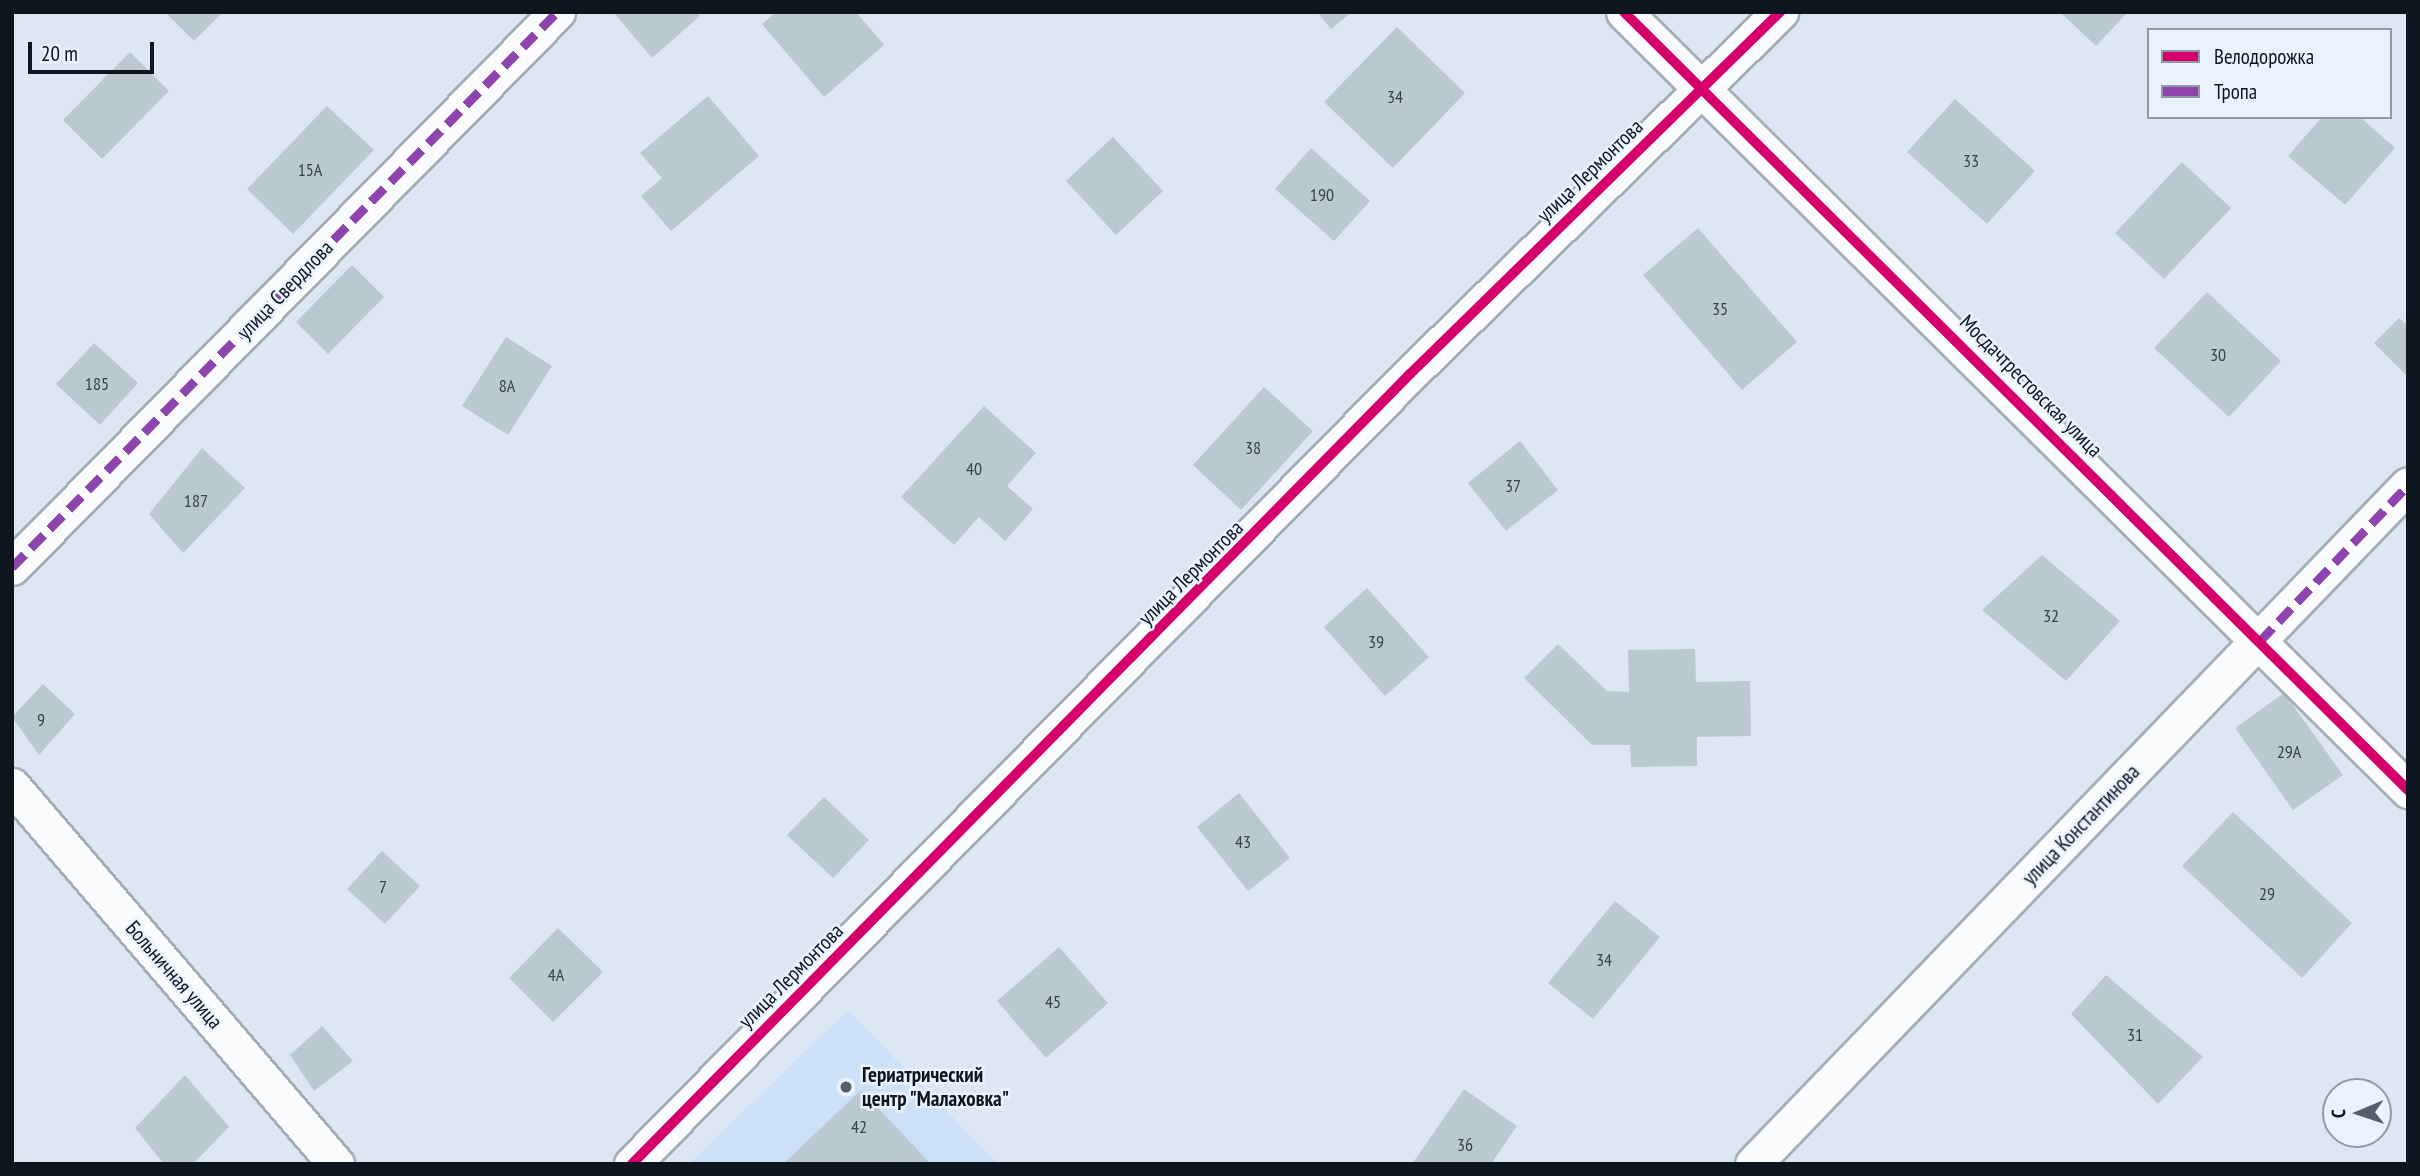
<!DOCTYPE html>
<html>
<head>
<meta charset="utf-8">
<style>
  body { margin:0 }
  #map { position:relative; width:2420px; height:1176px; overflow:hidden; background:#dce7f3; font-family:"PT Sans Narrow",sans-serif }
  div>[style] { position:absolute }
  .built>* { inset:0; background:#cce0f8 }
  .building>* { inset:0; background:#bcc8d0 }
  .roads { filter:drop-shadow(2px 0 #a4adb8) drop-shadow(-2px 0 #a4adb8) drop-shadow(0 2px #a4adb8) drop-shadow(0 -2px #a4adb8) }
  .minor>* { height:35px; margin:-17.5px; padding:0 17.5px; transform-origin:17.5px; border-radius:17.5px; background:#fafbfd }
  .quiet>* { height:9px; margin-top:-4.5px; transform-origin:0; background:repeating-linear-gradient(90deg,#8e44ad 0 18px,transparent 0 27px) }
  .cycleway>* { height:10px; margin:-5px; padding:0 5px; transform-origin:5px; border-radius:5px; background:#d6006c }
  .dots>* { width:19px; height:19px; translate:-50% -50%; box-sizing:border-box; border:4px solid #e9f2fd; border-radius:50% }
  span { translate:-50% -50%; white-space:nowrap; text-align:center; line-height:1.15; -webkit-text-stroke:5px #e9f2fd; paint-order:stroke }
  .number-label { font-size:18px; color:#39424b }
  .number-label span { -webkit-text-stroke-width:0 }
  .street-label { font-size:21px; color:#0d151f }
  .poi-label { font-size:21px; color:#0d151f; font-weight:700 }
  .left { translate:0 -50%; text-align:left }
  .frame { position:absolute; inset:0; border:14px solid #0d151f; pointer-events:none }
  .legend { position:absolute; left:2147px; top:28px; width:245px; height:91px; box-sizing:border-box; background:#e9f2fd; border:2px solid #919aa4; margin:0; padding:9px 12px; list-style:none; font-size:21px; color:#0d151f }
  .legend li { display:flex; align-items:center; gap:14px; height:35px }
  .legend b { width:35px; border:2px solid #919aa4 }
  .north { position:absolute; left:2322px; top:1078px; width:70px; height:70px; box-sizing:border-box; background:#e9f2fd; border:2px solid #919aa4; border-radius:50%; rotate:268deg; font-size:19px; font-weight:700; line-height:28px; text-align:center; color:#0d151f }
  .north::after { content:''; display:block; margin:auto; width:24px; height:32px; background:#555e69; clip-path:polygon(50% 0,100% 100%,50% 72%,0 100%) }
  .scale { position:absolute; left:28px; top:42px; width:126px; height:32px; box-sizing:border-box; border:4px solid #0d151f; border-top:0; padding-left:9px; font-size:21px; line-height:24px; white-space:nowrap; color:#0d151f; -webkit-text-stroke:5px #e9f2fd; paint-order:stroke }
</style>
</head>
<body>
<div id="map">
  <div class="built">
    <div style="clip-path:polygon(848px 1010px,998px 1164px,689px 1164px)"></div>
  </div>
  <div class="building">
    <div style="clip-path:polygon(165px 12px,223px 12px,194px 41px)"></div>
    <div style="clip-path:polygon(613px 12px,697px 12px,700px 16px,652px 58px)"></div>
    <div style="clip-path:polygon(776px 12px,856px 12px,884px 45px,824px 97px,762px 24px)"></div>
    <div style="clip-path:polygon(1317px 12px,1352px 12px,1331px 29px)"></div>
    <div style="clip-path:polygon(2060px 12px,2128px 12px,2096px 46px)"></div>
    <div style="clip-path:polygon(1397px 27px,1465px 93px,1393px 168px,1324px 102px)"></div>
    <div style="clip-path:polygon(130px 52px,169px 91px,102px 159px,63px 120px)"></div>
    <div style="clip-path:polygon(708px 96px,759px 156px,671px 231px,641px 196px,662px 178px,640px 153px)"></div>
    <div style="clip-path:polygon(1955px 99px,2035px 171px,1987px 224px,1907px 152px)"></div>
    <div style="clip-path:polygon(327px 106px,374px 150px,293px 234px,247px 189px)"></div>
    <div style="clip-path:polygon(2322px 117px,2360px 117px,2395px 148px,2345px 205px,2288px 156px)"></div>
    <div style="clip-path:polygon(1113px 137px,1163px 191px,1116px 235px,1066px 181px)"></div>
    <div style="clip-path:polygon(1311px 148px,1370px 201px,1334px 241px,1275px 189px)"></div>
    <div style="clip-path:polygon(2182px 162px,2231px 208px,2164px 279px,2115px 233px)"></div>
    <div style="clip-path:polygon(1698px 228px,1797px 342px,1742px 390px,1643px 275px)"></div>
    <div style="clip-path:polygon(352px 265px,384px 297px,328px 354px,296px 322px)"></div>
    <div style="clip-path:polygon(2207px 292px,2281px 361px,2229px 417px,2154px 348px)"></div>
    <div style="clip-path:polygon(2399px 318px,2408px 326px,2406px 375px,2374px 343px)"></div>
    <div style="clip-path:polygon(506px 337px,552px 366px,508px 435px,462px 406px)"></div>
    <div style="clip-path:polygon(94px 343px,138px 383px,100px 425px,56px 384px)"></div>
    <div style="clip-path:polygon(1264px 387px,1313px 431px,1241px 510px,1193px 465px)"></div>
    <div style="clip-path:polygon(984px 406px,1036px 453px,1007px 486px,1033px 509px,1005px 541px,979px 517px,954px 545px,901px 497px)"></div>
    <div style="clip-path:polygon(1520px 441px,1558px 490px,1506px 531px,1468px 483px)"></div>
    <div style="clip-path:polygon(202px 448px,245px 488px,183px 553px,149px 514px)"></div>
    <div style="clip-path:polygon(2042px 555px,2120px 621px,2066px 681px,1982px 610px)"></div>
    <div style="clip-path:polygon(1367px 588px,1429px 657px,1385px 696px,1324px 627px)"></div>
    <div style="clip-path:polygon(1558px 644px,1607px 691px,1629px 692px,1628px 650px,1695px 649px,1696px 682px,1750px 681px,1751px 736px,1697px 737px,1697px 766px,1631px 767px,1630px 745px,1592px 745px,1524px 678px)"></div>
    <div style="clip-path:polygon(43px 684px,75px 714px,39px 755px,12px 717px)"></div>
    <div style="clip-path:polygon(2284px 693px,2343px 775px,2293px 810px,2235px 728px)"></div>
    <div style="clip-path:polygon(1239px 793px,1290px 858px,1248px 891px,1197px 827px)"></div>
    <div style="clip-path:polygon(824px 797px,869px 840px,833px 878px,787px 835px)"></div>
    <div style="clip-path:polygon(2233px 812px,2352px 923px,2302px 978px,2182px 866px)"></div>
    <div style="clip-path:polygon(382px 851px,420px 886px,385px 924px,347px 889px)"></div>
    <div style="clip-path:polygon(1615px 901px,1660px 937px,1593px 1019px,1548px 983px)"></div>
    <div style="clip-path:polygon(558px 928px,603px 972px,553px 1022px,509px 978px)"></div>
    <div style="clip-path:polygon(1059px 947px,1108px 1003px,1046px 1058px,997px 1001px)"></div>
    <div style="clip-path:polygon(2106px 975px,2203px 1057px,2158px 1104px,2071px 1014px)"></div>
    <div style="clip-path:polygon(322px 1026px,353px 1061px,314px 1091px,290px 1055px)"></div>
    <div style="clip-path:polygon(185px 1075px,229px 1127px,193px 1164px,164px 1164px,135px 1128px)"></div>
    <div style="clip-path:polygon(1464px 1089px,1517px 1126px,1491px 1164px,1412px 1164px)"></div>
    <div style="clip-path:polygon(861px 1090px,931px 1164px,783px 1164px)"></div>
  </div>
  <div class="roads">
    <div class="minor">
      <div style="left:1624px;top:12px;width:1105px;rotate:44.78deg"></div>
      <div style="left:12px;top:567px;width:778px;rotate:-45.52deg"></div>
      <div style="left:12px;top:786px;width:498px;rotate:49.4deg"></div>
      <div style="left:632px;top:1164px;width:1109px;rotate:-45.44deg"></div>
      <div style="left:1410px;top:374px;width:518px;rotate:-44.37deg"></div>
      <div style="left:1753px;top:1164px;width:943px;rotate:-46.03deg"></div>
    </div>
  </div>
  <div class="quiet">
    <div style="left:12px;top:567px;width:778px;rotate:-45.52deg"></div>
    <div style="left:2263px;top:645px;width:5px;rotate:-127deg"></div>
    <div style="left:2260px;top:641px;width:215px;rotate:-46.5deg"></div>
  </div>
  <div class="cycleway">
    <div style="left:1624px;top:12px;width:1105px;rotate:44.78deg"></div>
    <div style="left:632px;top:1164px;width:1109px;rotate:-45.44deg"></div>
    <div style="left:1410px;top:374px;width:518px;rotate:-44.37deg"></div>
  </div>
  <div class="dots">
    <div style="left:846px;top:1087px;background:#555e69"></div>
  </div>
  <div class="number-label">
    <span style="left:1395px;top:97px">34</span>
    <span style="left:1971px;top:161px">33</span>
    <span style="left:310px;top:170px">15А</span>
    <span style="left:1322px;top:195px">190</span>
    <span style="left:1720px;top:309px">35</span>
    <span style="left:2218px;top:355px">30</span>
    <span style="left:97px;top:384px">185</span>
    <span style="left:507px;top:386px">8А</span>
    <span style="left:1253px;top:448px">38</span>
    <span style="left:974px;top:469px">40</span>
    <span style="left:1513px;top:486px">37</span>
    <span style="left:196px;top:501px">187</span>
    <span style="left:2051px;top:616px">32</span>
    <span style="left:1376px;top:642px">39</span>
    <span style="left:41px;top:720px">9</span>
    <span style="left:2289px;top:752px">29А</span>
    <span style="left:1243px;top:842px">43</span>
    <span style="left:383px;top:887px">7</span>
    <span style="left:2267px;top:894px">29</span>
    <span style="left:1604px;top:960px">34</span>
    <span style="left:556px;top:975px">4А</span>
    <span style="left:1053px;top:1002px">45</span>
    <span style="left:2135px;top:1035px">31</span>
    <span style="left:859px;top:1127px">42</span>
    <span style="left:1465px;top:1145px">36</span>
  </div>
  <div class="street-label">
    <span style="left:1590px;top:171px;rotate:-44deg">улица Лермонтова</span>
    <span style="left:285px;top:290px;rotate:-46deg">улица Свердлова</span>
    <span style="left:2031px;top:386px;rotate:45deg">Мосдачтрестовская улица</span>
    <span style="left:1191px;top:573px;rotate:-45deg">улица Лермонтова</span>
    <span style="left:2081px;top:825px;rotate:-46deg">улица Константинова</span>
    <span style="left:174px;top:975px;rotate:49deg">Больничная улица</span>
    <span style="left:791px;top:976px;rotate:-45deg">улица Лермонтова</span>
  </div>
  <div class="poi-label">
    <span class="left" style="left:862px;top:1087px">Гериатрический<br>центр "Малаховка"</span>
  </div>
  <div class="frame"></div>
  <ul class="legend">
  <li><b style="height:9px;background:#d6006c"></b>Велодорожка</li>
  <li><b style="height:9px;background:#8e44ad"></b>Тропа</li>
  </ul>
  <div class="north">С</div>
  <div class="scale">20 m</div>
</div>
</body>
</html>
